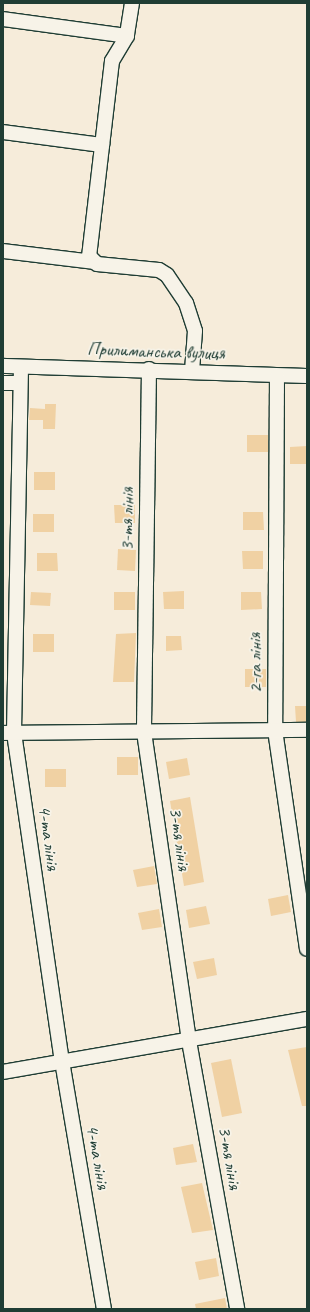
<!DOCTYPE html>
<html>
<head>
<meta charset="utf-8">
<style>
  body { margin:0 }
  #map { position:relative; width:310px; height:1312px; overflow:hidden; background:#f6ecda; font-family:Caveat,sans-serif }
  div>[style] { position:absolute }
  .building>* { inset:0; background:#f0d1a3 }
  .roads { filter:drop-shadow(1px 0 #1f3d34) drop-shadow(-1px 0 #1f3d34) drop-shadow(0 1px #1f3d34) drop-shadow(0 -1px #1f3d34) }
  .minor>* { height:14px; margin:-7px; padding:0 7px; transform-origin:7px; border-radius:7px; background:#f7f3e8 }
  span { translate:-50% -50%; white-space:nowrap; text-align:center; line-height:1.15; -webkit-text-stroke:3.5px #f7f3e8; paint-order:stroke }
  .street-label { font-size:19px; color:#1f3d34 }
  .frame { position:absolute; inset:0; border:4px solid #1f3d34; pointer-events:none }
</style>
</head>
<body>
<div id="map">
  <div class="building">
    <div style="clip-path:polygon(45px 404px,56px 404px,55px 429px,43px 429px,43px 420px,29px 420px,30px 408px,45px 409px)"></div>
    <div style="clip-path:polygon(247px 435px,268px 435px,268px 452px,247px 452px)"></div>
    <div style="clip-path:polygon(307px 446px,307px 464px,290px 464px,290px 447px)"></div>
    <div style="clip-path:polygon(34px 472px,55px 472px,55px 490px,34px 490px)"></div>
    <div style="clip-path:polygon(114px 505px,135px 505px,135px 523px,115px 523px)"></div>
    <div style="clip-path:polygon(243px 512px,263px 512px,264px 530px,243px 530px)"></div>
    <div style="clip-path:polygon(33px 514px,54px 514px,54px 532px,33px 532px)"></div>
    <div style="clip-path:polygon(118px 549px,136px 550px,135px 571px,117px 570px)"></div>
    <div style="clip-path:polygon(242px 551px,263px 551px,263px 569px,243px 569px)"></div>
    <div style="clip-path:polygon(37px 553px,57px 553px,58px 571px,37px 571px)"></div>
    <div style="clip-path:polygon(184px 591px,184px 609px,164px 609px,163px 592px)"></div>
    <div style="clip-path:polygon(31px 592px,51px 593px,50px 606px,30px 605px)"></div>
    <div style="clip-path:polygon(114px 592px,135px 592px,135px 610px,114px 610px)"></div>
    <div style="clip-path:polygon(241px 592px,261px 592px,262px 609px,241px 610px)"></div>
    <div style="clip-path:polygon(136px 633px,134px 682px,113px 682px,116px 634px)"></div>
    <div style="clip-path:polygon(33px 634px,54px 634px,54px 652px,33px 652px)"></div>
    <div style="clip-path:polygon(166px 636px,181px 636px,182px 650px,166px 651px)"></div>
    <div style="clip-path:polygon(245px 669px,266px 669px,266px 687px,245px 687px)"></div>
    <div style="clip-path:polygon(295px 706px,307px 706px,307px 722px,296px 722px)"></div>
    <div style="clip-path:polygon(117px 757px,138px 757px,138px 775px,117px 775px)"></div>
    <div style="clip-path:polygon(187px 758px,190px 775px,169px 779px,166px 762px)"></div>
    <div style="clip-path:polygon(45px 769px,66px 769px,66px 787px,45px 787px)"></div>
    <div style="clip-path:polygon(190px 797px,204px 882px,184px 886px,170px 801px)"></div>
    <div style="clip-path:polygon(154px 866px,157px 884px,137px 887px,133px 870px)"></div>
    <div style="clip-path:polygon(288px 895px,291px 912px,271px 916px,268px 899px)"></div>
    <div style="clip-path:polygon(206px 906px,210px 924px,189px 928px,186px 910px)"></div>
    <div style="clip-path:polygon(159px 909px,162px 927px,142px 930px,138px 913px)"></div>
    <div style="clip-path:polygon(214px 958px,217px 975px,197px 979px,193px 962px)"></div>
    <div style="clip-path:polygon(307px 1047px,307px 1106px,302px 1106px,288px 1050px)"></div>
    <div style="clip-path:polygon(231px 1059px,242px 1113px,222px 1117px,211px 1063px)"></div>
    <div style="clip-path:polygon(193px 1144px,197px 1162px,176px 1165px,173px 1148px)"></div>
    <div style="clip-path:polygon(202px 1183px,213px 1230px,192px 1233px,181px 1187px)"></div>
    <div style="clip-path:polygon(216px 1258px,219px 1276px,199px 1280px,195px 1262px)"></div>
    <div style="clip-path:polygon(225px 1298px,227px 1309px,196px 1309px,195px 1304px)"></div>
  </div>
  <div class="roads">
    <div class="minor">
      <div style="left:132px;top:3px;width:33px;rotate:99deg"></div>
      <div style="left:127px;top:36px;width:29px;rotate:121deg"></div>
      <div style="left:112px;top:61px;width:196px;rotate:96.7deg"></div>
      <div style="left:89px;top:256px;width:11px;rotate:45deg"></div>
      <div style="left:97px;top:264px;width:62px;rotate:5.5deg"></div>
      <div style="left:159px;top:270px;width:9px;rotate:32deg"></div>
      <div style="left:167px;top:275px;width:34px;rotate:56deg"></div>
      <div style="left:186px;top:303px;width:29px;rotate:72deg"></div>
      <div style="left:195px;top:331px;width:40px;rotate:94.3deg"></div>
      <div style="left:3px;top:19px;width:125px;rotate:7.8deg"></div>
      <div style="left:3px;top:132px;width:100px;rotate:7.5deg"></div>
      <div style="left:3px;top:251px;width:92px;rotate:6.9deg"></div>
      <div style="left:3px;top:366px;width:304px;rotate:1.9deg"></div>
      <div style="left:21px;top:367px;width:366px;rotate:91.1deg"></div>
      <div style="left:14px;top:733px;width:331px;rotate:81.7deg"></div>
      <div style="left:62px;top:1061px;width:252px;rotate:80.4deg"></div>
      <div style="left:149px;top:369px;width:363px;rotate:90.8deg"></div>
      <div style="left:144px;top:732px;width:312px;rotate:81.7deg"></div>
      <div style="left:189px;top:1041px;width:272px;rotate:79.8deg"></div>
      <div style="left:277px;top:376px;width:354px;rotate:90.3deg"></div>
      <div style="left:275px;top:730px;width:221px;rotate:81.7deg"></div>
      <div style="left:3px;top:383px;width:17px"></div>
      <div style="left:3px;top:733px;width:304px;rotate:-0.6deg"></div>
      <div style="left:3px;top:1072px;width:309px;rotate:-9.9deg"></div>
    </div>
  </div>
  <div class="street-label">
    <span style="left:156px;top:352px;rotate:2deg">Прилиманська вулиця</span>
    <span style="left:128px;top:519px;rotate:-89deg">3-тя лінія</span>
    <span style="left:256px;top:663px;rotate:-90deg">2-га лінія</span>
    <span style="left:48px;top:838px;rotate:82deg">4-та лінія</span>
    <span style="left:179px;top:839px;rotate:82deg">3-тя лінія</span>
    <span style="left:97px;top:1157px;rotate:80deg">4-та лінія</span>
    <span style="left:229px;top:1158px;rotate:80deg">3-тя лінія</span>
  </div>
  <div class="frame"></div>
</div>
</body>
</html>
